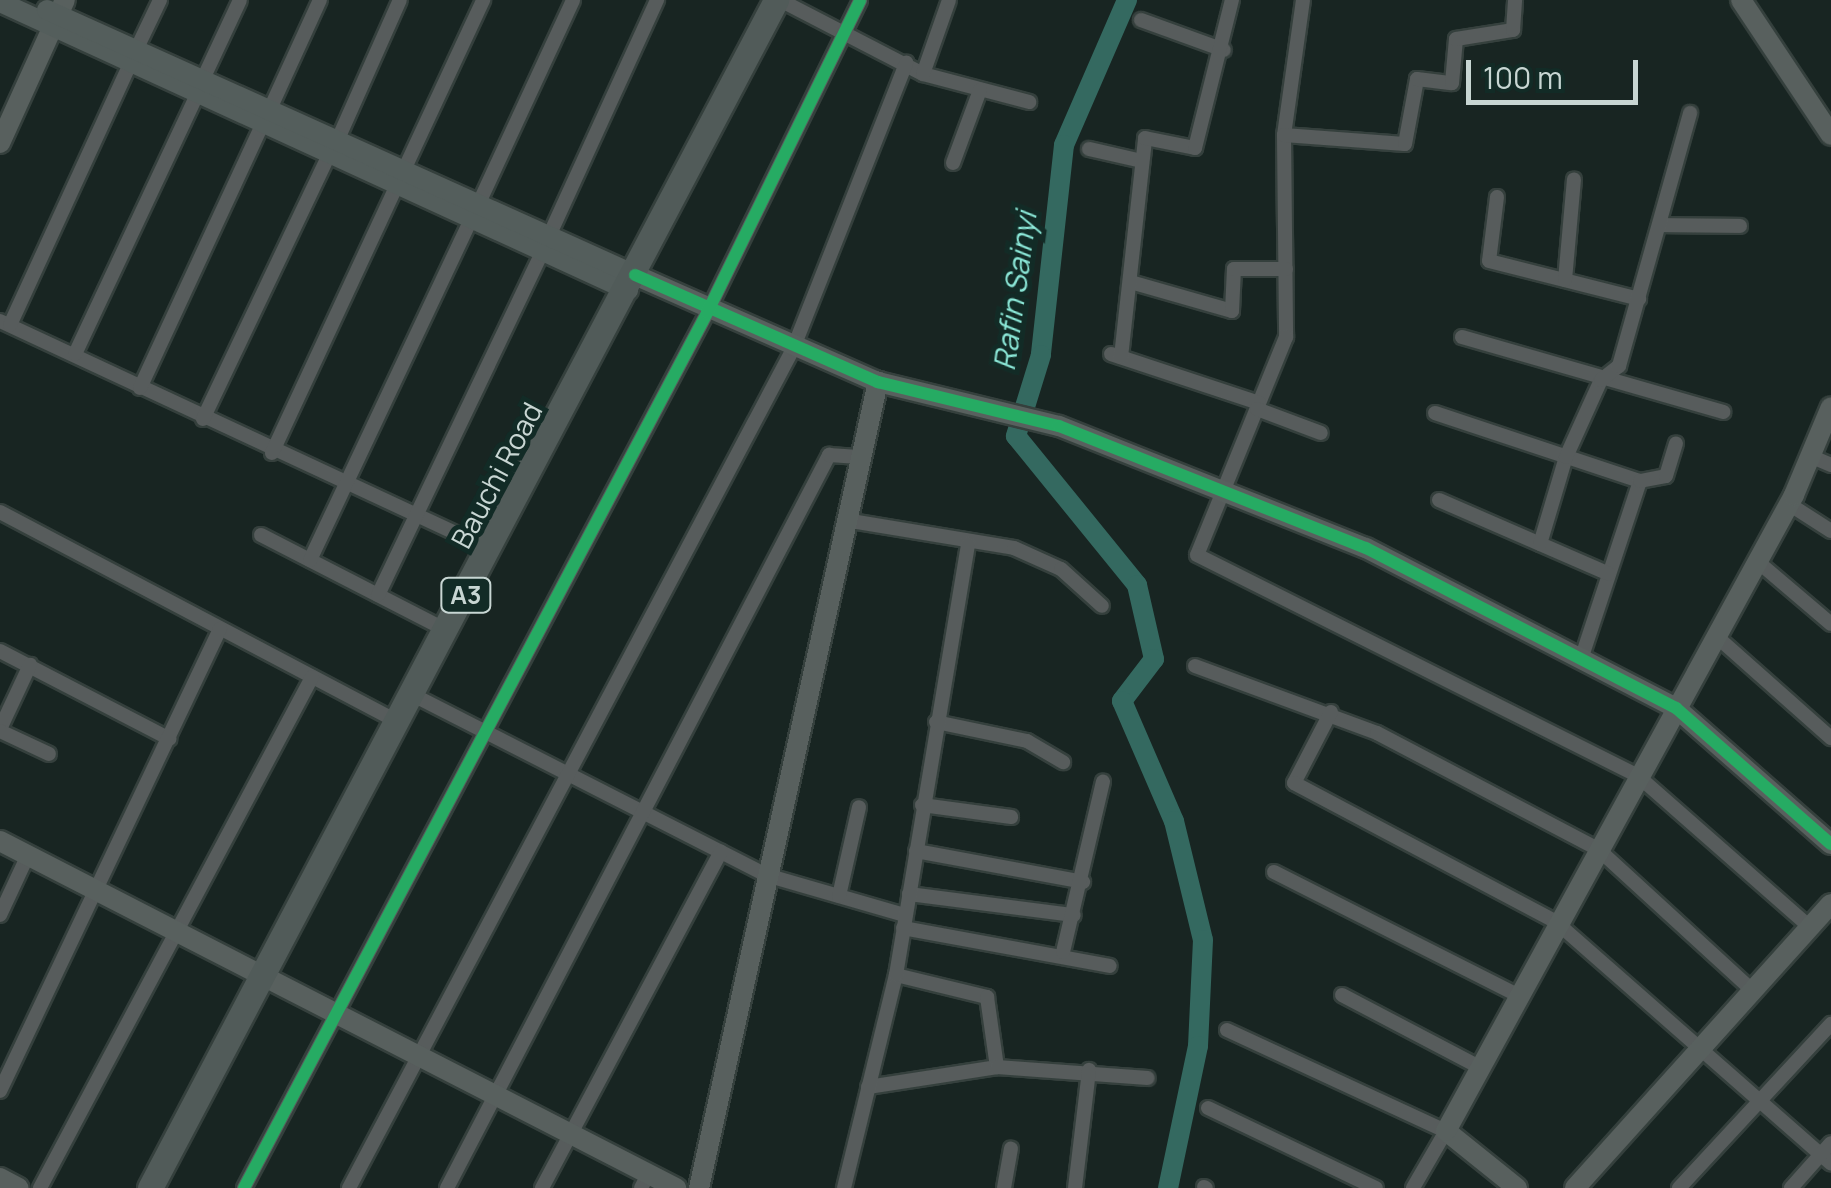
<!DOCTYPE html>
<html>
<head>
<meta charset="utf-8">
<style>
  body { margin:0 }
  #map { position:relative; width:1831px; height:1188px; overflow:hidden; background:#182522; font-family:Manrope,sans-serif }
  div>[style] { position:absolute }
  .river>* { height:20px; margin:-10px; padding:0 10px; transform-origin:10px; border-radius:10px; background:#346960 }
  .roads { filter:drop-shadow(2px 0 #35403d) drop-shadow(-2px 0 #35403d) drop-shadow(0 2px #35403d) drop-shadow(0 -2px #35403d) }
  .street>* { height:14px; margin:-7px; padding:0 7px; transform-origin:7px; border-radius:7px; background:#575c5c }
  .secondary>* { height:20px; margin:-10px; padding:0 10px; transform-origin:10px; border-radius:10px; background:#58605e }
  .primary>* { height:20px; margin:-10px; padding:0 10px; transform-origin:10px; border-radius:10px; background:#545e5c }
  .highway>* { height:25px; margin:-12.5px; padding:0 12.5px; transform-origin:12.5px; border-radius:12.5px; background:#515b59 }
  .cycleway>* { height:12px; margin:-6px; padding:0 6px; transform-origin:6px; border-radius:6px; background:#26ab63 }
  span { translate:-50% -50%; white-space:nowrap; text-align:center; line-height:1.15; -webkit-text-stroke:10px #122b26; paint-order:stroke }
  .shield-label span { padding:2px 8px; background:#122b26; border:2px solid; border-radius:8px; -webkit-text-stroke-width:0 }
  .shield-label { font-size:25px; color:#c8d6d3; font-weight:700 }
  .street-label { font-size:28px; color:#c8d6d3 }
  .water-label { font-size:30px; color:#8be7d7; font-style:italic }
  .scale { position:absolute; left:1466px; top:60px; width:172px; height:45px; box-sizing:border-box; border:5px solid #c8d6d3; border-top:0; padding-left:12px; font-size:30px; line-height:35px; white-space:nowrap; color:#c8d6d3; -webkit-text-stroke:8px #122b26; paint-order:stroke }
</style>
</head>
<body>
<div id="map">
  <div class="river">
    <div style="left:1127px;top:0;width:158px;rotate:113.5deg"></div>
    <div style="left:1064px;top:145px;width:211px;rotate:96.3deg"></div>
    <div style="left:1041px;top:355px;width:85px;rotate:107.2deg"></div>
    <div style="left:1016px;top:436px;width:192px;rotate:50.9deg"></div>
    <div style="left:1137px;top:585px;width:76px;rotate:77.1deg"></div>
    <div style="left:1154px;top:659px;width:53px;rotate:127.3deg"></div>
    <div style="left:1122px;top:701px;width:131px;rotate:66.6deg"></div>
    <div style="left:1174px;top:821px;width:122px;rotate:76.3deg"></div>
    <div style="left:1203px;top:940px;width:106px;rotate:92.7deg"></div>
    <div style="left:1198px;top:1046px;width:145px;rotate:101.9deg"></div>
  </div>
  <div class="roads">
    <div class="street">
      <div style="left:780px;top:0;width:161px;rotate:27.4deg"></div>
      <div style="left:923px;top:74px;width:110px;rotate:14.8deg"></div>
      <div style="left:1303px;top:0;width:136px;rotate:98deg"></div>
      <div style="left:1284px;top:135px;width:202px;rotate:89.4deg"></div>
      <div style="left:1286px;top:337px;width:235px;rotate:112.2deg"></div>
      <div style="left:1197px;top:555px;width:493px;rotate:26.6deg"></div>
      <div style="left:1638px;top:776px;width:229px;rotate:41.3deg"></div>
      <div style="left:1141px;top:20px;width:88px;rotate:19.9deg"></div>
      <div style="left:137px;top:48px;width:53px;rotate:-64.4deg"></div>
      <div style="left:923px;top:74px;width:78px;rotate:-70.6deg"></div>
      <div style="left:203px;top:79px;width:87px;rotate:-64.9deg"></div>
      <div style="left:270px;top:109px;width:120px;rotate:-65.4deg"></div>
      <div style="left:1284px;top:135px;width:121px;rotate:4.3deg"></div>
      <div style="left:1405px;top:144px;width:66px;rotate:-79.5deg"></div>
      <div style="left:1417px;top:79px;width:35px;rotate:7deg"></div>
      <div style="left:1452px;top:83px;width:44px;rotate:-84.8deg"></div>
      <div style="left:1456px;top:39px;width:58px;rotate:-9deg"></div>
      <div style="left:1513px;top:30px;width:30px;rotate:-86deg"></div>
      <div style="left:338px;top:139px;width:152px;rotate:-66deg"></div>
      <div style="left:1089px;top:149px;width:54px;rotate:12.8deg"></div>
      <div style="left:953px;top:163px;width:78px;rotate:-69.7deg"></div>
      <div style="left:1497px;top:197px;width:64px;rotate:97.1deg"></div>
      <div style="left:1489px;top:261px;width:155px;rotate:14.2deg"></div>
      <div style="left:478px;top:205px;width:226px;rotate:-65.1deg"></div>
      <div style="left:1661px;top:225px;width:79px;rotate:0.7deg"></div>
      <div style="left:549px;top:236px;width:260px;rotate:-65.4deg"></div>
      <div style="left:1565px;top:280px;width:101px;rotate:-84.9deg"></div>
      <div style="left:1134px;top:283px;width:102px;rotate:15.9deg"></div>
      <div style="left:1232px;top:311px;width:42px;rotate:-87.3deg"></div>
      <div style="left:1234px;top:269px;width:52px"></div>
      <div style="left:0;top:321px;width:528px;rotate:24.96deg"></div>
      <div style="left:10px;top:325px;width:287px;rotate:-65.3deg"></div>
      <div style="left:1462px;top:337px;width:272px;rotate:16deg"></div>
      <div style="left:75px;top:354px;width:286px;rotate:-64.8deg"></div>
      <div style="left:1111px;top:354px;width:156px;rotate:18.3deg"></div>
      <div style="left:1121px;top:357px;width:220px;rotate:-83.7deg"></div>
      <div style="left:1145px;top:138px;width:51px;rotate:11.3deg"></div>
      <div style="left:1195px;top:148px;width:153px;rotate:-76deg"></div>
      <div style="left:140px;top:388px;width:292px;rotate:-65.1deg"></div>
      <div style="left:1257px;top:409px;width:68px;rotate:20.6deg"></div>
      <div style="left:1435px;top:413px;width:216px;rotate:18.4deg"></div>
      <div style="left:1640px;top:481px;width:188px;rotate:108.3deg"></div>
      <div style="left:203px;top:419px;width:293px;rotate:-64.5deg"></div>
      <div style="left:272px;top:453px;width:500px;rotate:-65deg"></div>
      <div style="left:1810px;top:456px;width:23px;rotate:23deg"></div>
      <div style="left:1640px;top:481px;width:26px;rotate:-11deg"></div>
      <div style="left:1666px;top:476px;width:34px;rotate:-73deg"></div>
      <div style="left:1439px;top:500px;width:185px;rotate:23.5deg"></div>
      <div style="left:1789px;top:504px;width:50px;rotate:32.7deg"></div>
      <div style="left:0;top:512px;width:439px;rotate:27.8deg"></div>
      <div style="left:845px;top:520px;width:171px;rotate:9.4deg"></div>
      <div style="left:1014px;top:548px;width:51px;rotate:24.1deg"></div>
      <div style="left:1061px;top:569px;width:55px;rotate:42.1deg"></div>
      <div style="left:261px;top:535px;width:197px;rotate:27.2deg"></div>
      <div style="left:1540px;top:544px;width:91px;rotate:-73.4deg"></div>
      <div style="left:1566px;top:457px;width:85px;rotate:-65.6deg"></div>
      <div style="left:1601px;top:380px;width:23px;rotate:-38deg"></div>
      <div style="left:1619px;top:366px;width:263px;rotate:-74.3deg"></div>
      <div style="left:310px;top:560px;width:375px;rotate:-64.7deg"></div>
      <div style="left:1757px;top:561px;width:97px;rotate:40.4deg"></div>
      <div style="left:378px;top:595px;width:380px;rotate:-64.4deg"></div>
      <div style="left:1716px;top:636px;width:154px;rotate:41.6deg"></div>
      <div style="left:0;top:651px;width:191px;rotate:27.4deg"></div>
      <div style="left:1195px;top:666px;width:194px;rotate:20.2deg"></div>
      <div style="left:1377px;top:733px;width:250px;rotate:27.7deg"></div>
      <div style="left:1598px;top:849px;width:210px;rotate:42.5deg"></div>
      <div style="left:413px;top:695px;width:396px;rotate:27deg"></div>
      <div style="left:766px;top:875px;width:145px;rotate:16.1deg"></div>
      <div style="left:1331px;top:712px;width:80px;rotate:117.5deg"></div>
      <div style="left:1294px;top:783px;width:297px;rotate:27.9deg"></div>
      <div style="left:1556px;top:922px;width:366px;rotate:41.3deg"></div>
      <div style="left:936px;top:722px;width:93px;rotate:11.8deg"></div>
      <div style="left:1027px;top:741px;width:42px;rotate:30.3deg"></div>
      <div style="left:0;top:729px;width:71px;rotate:-64.9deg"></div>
      <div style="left:0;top:731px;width:54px;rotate:25.1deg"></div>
      <div style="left:922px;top:805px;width:90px;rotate:7.7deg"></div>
      <div style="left:916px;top:851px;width:170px;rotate:10.5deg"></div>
      <div style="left:1274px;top:872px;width:271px;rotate:26.8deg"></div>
      <div style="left:909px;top:894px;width:166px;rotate:7.3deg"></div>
      <div style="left:839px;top:896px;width:91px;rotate:-77.3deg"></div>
      <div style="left:0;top:915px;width:66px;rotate:-65deg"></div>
      <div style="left:903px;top:928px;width:210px;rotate:10.4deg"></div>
      <div style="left:1063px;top:952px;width:175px;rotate:-76.8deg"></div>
      <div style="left:896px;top:975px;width:94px;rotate:13.6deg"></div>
      <div style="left:987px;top:997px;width:71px;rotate:81.9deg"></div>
      <div style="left:1342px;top:995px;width:155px;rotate:27.7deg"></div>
      <div style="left:1227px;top:1030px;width:241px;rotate:24.8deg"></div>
      <div style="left:1446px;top:1131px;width:66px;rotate:120.1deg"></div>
      <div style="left:868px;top:1087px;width:131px;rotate:-8.8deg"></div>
      <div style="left:997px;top:1067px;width:151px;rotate:4.2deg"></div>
      <div style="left:0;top:1091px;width:512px;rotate:-64.54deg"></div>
      <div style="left:1208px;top:1108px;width:186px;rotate:25.5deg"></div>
      <div style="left:1204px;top:1187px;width:2px;rotate:27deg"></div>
      <div style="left:40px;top:1188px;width:579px;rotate:-61.97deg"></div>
      <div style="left:244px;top:1188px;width:990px;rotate:-62.11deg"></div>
      <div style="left:707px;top:313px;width:348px;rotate:-63.9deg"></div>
      <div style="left:349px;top:1188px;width:949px;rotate:-62.11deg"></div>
      <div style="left:793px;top:349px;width:308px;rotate:-68.4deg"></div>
      <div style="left:447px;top:1188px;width:827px;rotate:-62.47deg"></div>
      <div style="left:829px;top:455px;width:30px;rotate:4deg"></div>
      <div style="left:542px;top:1188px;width:381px;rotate:-62deg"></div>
      <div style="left:641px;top:1188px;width:15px;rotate:-62deg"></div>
      <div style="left:844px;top:1188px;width:219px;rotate:-76.3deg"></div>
      <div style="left:896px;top:975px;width:437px;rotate:-80.5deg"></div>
      <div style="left:1004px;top:1188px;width:40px;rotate:-80deg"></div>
      <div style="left:1075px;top:1188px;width:119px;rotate:-83.2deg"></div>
      <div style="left:1679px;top:1188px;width:224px;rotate:-47.2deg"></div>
      <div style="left:1791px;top:1188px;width:60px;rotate:-48.4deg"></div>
    </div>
    <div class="secondary">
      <div style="left:1741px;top:0;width:162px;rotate:56.3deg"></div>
      <div style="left:0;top:143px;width:157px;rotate:-65.6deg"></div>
      <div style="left:635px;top:275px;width:266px;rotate:23.8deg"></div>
      <div style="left:878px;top:382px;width:186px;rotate:13.7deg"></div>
      <div style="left:1059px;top:426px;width:330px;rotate:21.7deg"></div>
      <div style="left:1366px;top:548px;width:349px;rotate:27.3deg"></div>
      <div style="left:1676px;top:708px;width:206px;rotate:41.3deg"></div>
      <div style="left:0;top:841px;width:760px;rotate:27.17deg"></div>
      <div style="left:0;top:1178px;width:21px;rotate:28deg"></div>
      <div style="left:699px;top:1188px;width:826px;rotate:-77.48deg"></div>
      <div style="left:1517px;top:1188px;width:91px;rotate:-141.2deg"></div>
      <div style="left:1446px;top:1131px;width:725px;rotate:-61.31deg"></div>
      <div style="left:1794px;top:495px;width:95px;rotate:-67.2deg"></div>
      <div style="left:1575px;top:1188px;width:382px;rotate:-48deg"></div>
    </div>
    <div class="primary">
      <div style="left:0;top:2px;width:691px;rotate:24.64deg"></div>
      <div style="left:47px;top:10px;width:645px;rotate:24.26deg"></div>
    </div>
    <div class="highway">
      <div style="left:150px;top:1188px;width:1343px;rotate:-62.21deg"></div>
    </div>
  </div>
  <div class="cycleway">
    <div style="left:635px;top:275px;width:266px;rotate:23.8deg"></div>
    <div style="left:878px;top:382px;width:186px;rotate:13.7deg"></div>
    <div style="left:1059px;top:426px;width:330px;rotate:21.7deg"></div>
    <div style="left:1366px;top:548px;width:349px;rotate:27.3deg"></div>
    <div style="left:1676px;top:708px;width:206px;rotate:41.3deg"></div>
    <div style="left:244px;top:1188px;width:990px;rotate:-62.11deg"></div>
    <div style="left:707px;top:313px;width:348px;rotate:-63.9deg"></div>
  </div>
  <div class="shield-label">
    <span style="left:466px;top:595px">A3</span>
  </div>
  <div class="street-label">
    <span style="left:496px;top:475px;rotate:-62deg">Bauchi Road</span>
  </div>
  <div class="water-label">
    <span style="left:1015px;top:291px;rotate:-82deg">Rafin Sainyi</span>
  </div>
  <div class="scale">100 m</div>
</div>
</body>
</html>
